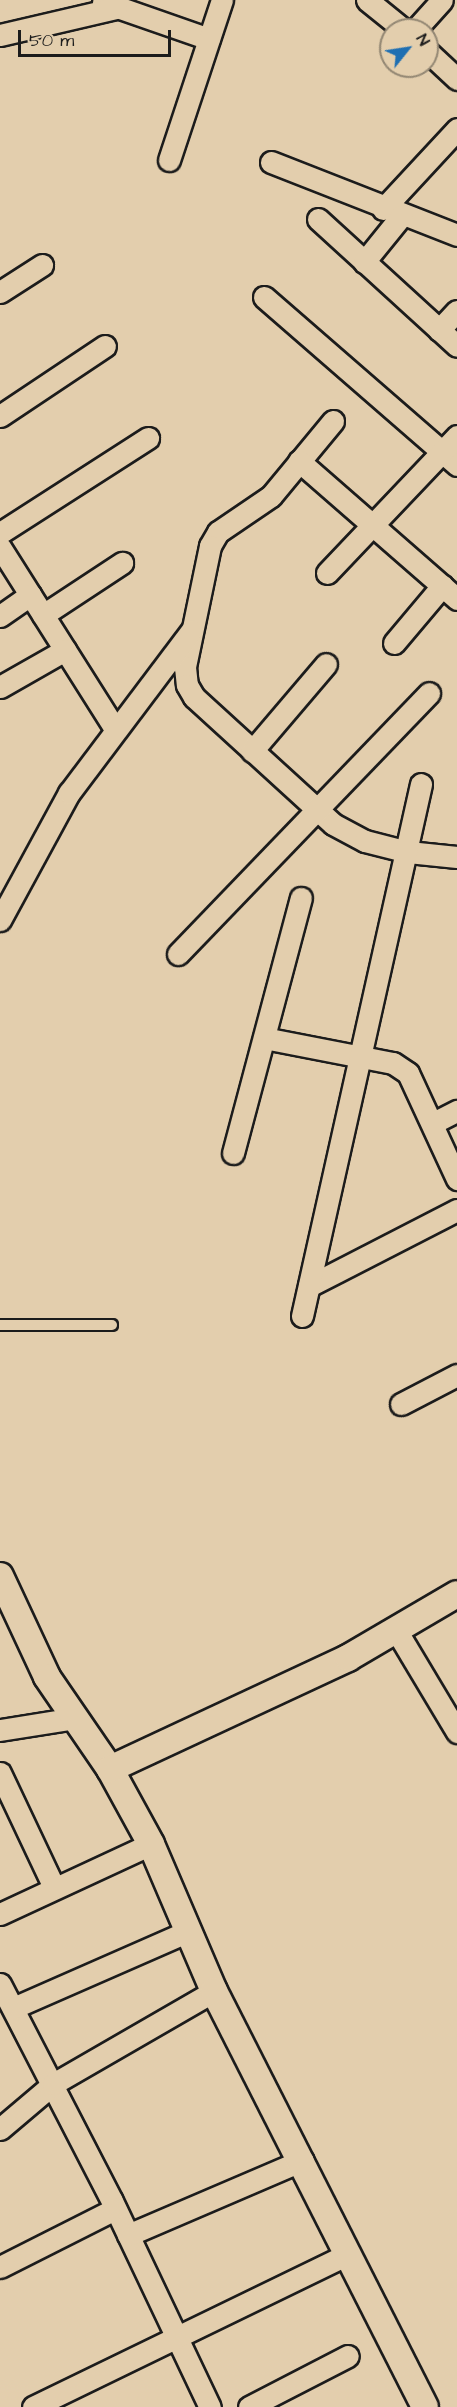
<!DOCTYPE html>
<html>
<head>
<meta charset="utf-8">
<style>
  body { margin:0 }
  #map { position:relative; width:457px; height:2407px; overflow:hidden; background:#e3cead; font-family:"Architects Daughter",sans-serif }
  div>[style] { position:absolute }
  .roads { filter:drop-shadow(2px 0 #1c1c1c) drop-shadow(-2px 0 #1c1c1c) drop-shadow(0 2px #1c1c1c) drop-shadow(0 -2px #1c1c1c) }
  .service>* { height:10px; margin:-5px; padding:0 5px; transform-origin:5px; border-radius:5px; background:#e3cead }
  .minor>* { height:21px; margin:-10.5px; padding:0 10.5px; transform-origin:10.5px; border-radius:10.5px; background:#e3cead }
  .tertiary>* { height:26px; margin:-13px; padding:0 13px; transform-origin:13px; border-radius:13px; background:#e3cead }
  span { translate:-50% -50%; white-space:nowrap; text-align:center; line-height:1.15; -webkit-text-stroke:4.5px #e3cead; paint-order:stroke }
  .north { position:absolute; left:379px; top:18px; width:60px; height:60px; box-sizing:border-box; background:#e3cead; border:2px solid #938773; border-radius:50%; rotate:60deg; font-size:16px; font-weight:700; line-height:24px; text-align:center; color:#1c1c1c }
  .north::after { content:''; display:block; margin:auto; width:21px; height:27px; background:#1f6fb2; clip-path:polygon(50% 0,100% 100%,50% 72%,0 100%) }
  .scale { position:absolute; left:18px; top:30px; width:153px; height:27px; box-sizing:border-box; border:3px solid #1c1c1c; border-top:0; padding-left:8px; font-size:18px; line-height:21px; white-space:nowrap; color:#1c1c1c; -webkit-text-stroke:4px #e3cead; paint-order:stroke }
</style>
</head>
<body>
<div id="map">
  <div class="roads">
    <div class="service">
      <div style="left:0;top:1325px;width:112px"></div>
    </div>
    <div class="minor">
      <div style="left:367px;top:0;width:48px;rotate:39deg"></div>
      <div style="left:103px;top:2px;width:112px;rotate:19.2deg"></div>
      <div style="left:415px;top:30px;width:40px;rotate:-48deg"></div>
      <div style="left:0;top:35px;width:119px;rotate:-13.1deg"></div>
      <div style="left:427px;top:51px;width:41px;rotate:43deg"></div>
      <div style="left:169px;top:160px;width:169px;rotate:-71.7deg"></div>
      <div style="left:271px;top:162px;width:200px;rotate:21.4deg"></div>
      <div style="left:383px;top:209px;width:109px;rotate:-47.2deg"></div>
      <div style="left:318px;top:219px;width:188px;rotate:42.4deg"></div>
      <div style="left:364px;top:262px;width:60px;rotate:-51deg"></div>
      <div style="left:0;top:292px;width:50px;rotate:-32.7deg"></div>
      <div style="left:264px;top:297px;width:256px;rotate:41deg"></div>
      <div style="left:439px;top:330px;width:26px;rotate:-47deg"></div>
      <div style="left:0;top:416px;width:126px;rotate:-33.7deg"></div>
      <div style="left:333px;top:421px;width:97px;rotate:129.6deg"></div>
      <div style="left:271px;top:496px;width:64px;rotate:145.8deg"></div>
      <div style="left:218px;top:532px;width:16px;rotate:120deg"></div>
      <div style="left:210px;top:546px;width:124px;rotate:101.7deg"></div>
      <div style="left:185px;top:667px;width:18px;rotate:84deg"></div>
      <div style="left:187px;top:685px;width:14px;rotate:60deg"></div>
      <div style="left:194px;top:697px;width:188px;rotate:42.4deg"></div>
      <div style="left:333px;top:824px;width:36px;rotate:28deg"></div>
      <div style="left:365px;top:841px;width:44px;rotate:14.3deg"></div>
      <div style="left:408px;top:852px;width:49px;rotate:5.8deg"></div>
      <div style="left:299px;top:461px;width:210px;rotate:41.1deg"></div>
      <div style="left:0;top:533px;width:176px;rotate:-32.7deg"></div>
      <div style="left:0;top:547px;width:215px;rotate:57.7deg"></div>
      <div style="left:327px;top:573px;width:189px;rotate:-46.5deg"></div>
      <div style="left:43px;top:615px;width:95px;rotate:-33.4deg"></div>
      <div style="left:0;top:616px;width:37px;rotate:-35deg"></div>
      <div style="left:394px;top:643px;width:75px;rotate:-49.9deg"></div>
      <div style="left:0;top:687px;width:75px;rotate:-29.6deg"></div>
      <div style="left:252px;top:751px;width:114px;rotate:-49.6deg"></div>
      <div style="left:0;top:920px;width:145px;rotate:-61.5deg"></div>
      <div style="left:69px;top:793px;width:203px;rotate:-53deg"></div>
      <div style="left:178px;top:954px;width:362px;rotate:-46.1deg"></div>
      <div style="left:264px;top:1038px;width:131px;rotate:11deg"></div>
      <div style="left:393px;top:1063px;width:18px;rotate:34deg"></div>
      <div style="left:408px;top:1073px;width:117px;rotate:65.2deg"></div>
      <div style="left:433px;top:1123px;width:27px;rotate:-27deg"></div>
      <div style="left:233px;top:1153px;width:264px;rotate:-75.1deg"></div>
      <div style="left:309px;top:1286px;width:166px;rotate:-27.2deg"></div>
      <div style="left:302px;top:1316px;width:545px;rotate:-77.39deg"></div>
      <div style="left:401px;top:1404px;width:63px;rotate:-27.4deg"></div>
      <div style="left:396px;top:1630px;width:119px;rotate:59.1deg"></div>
      <div style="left:0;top:1730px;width:77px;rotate:-9deg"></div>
      <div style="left:0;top:1773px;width:126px;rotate:64.7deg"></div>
      <div style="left:0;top:1914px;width:166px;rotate:-24.9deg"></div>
      <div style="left:0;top:1984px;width:244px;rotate:62.7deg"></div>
      <div style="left:112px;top:2201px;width:228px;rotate:64.6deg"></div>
      <div style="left:13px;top:2008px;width:189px;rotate:-23.7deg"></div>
      <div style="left:0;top:2129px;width:70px;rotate:-40.3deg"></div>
      <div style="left:53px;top:2084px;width:186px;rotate:-30deg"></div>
      <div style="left:128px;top:2235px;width:190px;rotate:-23.2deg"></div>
      <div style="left:0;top:2267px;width:129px;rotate:-26.8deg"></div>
      <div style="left:33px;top:2407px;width:350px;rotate:-25.9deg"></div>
      <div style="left:249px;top:2407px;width:111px;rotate:-27.3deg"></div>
    </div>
    <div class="tertiary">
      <div style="left:0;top:1576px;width:111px;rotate:65deg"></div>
      <div style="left:47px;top:1677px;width:112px;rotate:55.6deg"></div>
      <div style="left:110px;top:1769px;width:85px;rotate:61.3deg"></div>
      <div style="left:151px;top:1844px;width:160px;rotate:66.8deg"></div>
      <div style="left:214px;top:1991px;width:466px;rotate:63.1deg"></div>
      <div style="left:110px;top:1769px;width:263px;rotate:-25deg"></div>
      <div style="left:348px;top:1658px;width:126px;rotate:-30.4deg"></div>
    </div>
  </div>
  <div class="north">N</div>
  <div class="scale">50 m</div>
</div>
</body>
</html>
